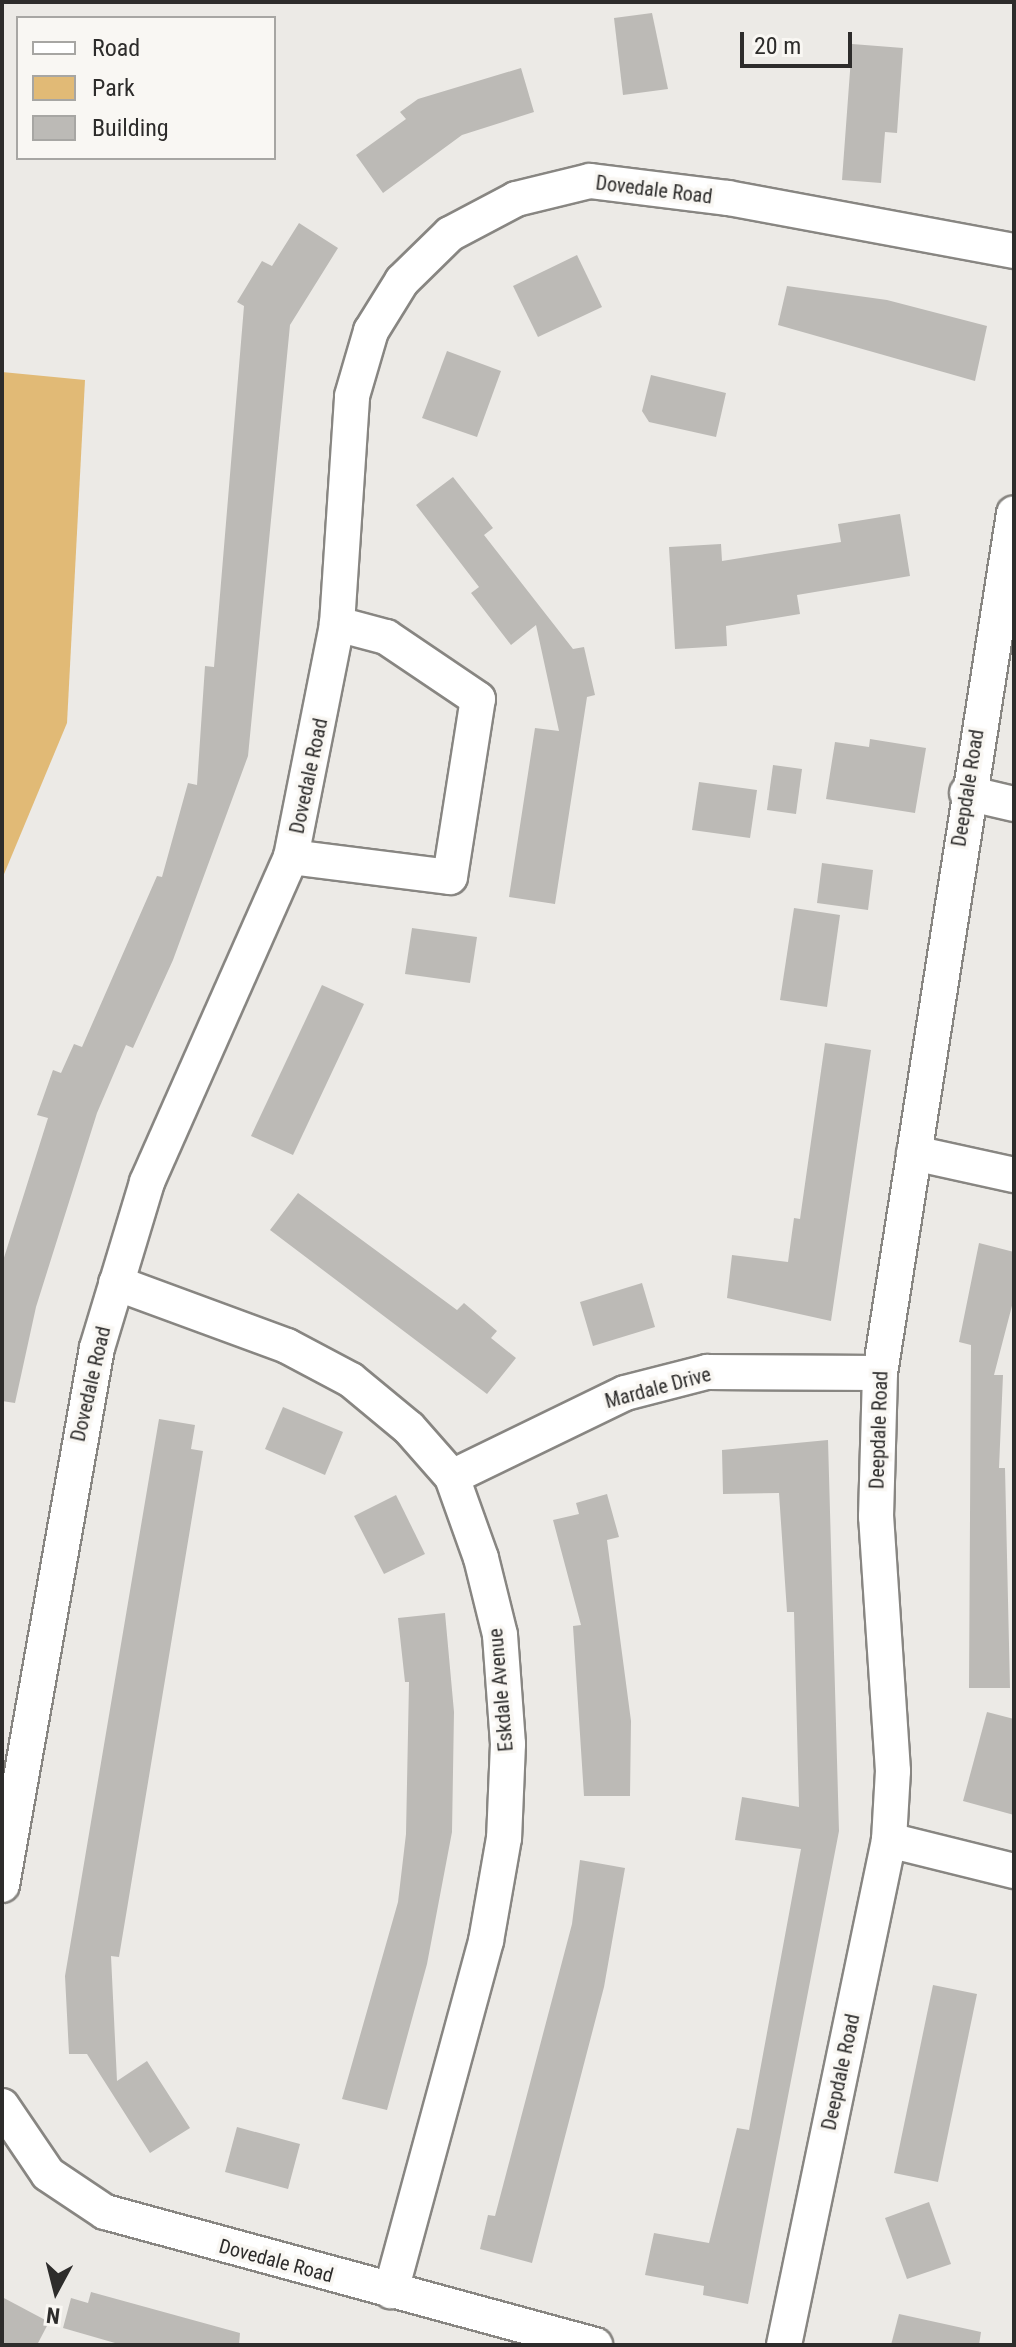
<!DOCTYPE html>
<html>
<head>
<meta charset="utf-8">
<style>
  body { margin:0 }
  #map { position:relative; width:1016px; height:2347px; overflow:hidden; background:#eceae6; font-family:"Roboto Condensed",sans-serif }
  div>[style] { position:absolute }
  .green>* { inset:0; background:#e1ba76 }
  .building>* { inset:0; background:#bcbab6 }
  .roads { filter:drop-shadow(2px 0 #888682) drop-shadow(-2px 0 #888682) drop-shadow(0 2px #888682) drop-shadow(0 -2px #888682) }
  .street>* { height:34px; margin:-17px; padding:0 17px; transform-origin:17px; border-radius:17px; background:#fff }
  span { translate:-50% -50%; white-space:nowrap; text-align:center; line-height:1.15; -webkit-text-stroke:7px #f9f7f3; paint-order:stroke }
  .street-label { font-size:20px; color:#2d2c2b }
  .frame { position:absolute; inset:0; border:4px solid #2d2c2b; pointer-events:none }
  .legend { position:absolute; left:16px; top:16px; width:260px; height:144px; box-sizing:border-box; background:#f9f7f3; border:2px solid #a7a6a3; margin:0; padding:10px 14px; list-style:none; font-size:24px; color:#2d2c2b }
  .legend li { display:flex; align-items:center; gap:16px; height:40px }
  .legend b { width:40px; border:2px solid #a7a6a3 }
  .north { position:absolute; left:16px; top:2251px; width:80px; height:80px; -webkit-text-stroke:6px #f9f7f3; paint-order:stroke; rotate:187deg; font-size:22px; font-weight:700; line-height:32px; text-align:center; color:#2d2c2b }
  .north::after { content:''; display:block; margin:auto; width:28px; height:36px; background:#2d2c2b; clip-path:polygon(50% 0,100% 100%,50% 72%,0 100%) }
  .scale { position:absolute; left:740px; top:32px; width:112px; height:36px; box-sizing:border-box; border:4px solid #2d2c2b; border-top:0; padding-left:10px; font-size:24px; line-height:28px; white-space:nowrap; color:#2d2c2b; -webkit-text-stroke:6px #f9f7f3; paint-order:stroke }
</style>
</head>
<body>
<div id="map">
  <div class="green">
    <div style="clip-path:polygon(2px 372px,85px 380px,67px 723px,2px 879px)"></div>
  </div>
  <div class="building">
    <div style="clip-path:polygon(652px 13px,668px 89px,623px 95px,614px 18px)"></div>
    <div style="clip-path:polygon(852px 44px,903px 48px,897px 133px,885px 132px,881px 183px,842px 180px)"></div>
    <div style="clip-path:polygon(521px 68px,534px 112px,462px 135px,383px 193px,356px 155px,406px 119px,400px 112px,418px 99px)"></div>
    <div style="clip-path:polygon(299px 223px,338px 248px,290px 325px,248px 756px,173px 960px,133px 1048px,126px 1045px,97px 1113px,36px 1307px,15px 1403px,2px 1401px,2px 1264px,48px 1118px,37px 1115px,53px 1070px,61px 1073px,74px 1044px,82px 1047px,157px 876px,162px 877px,188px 783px,197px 785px,205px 666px,214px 667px,244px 306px,237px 302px,262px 261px,272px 266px)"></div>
    <div style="clip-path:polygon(577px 255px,602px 307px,538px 337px,513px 286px)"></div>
    <div style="clip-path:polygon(787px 286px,887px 300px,987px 326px,975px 381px,778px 325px)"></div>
    <div style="clip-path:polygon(447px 351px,501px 371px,477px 437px,422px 418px)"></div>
    <div style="clip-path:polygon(651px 375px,726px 393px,716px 437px,649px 422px,642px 411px)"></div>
    <div style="clip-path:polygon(453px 477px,493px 528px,484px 535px,573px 649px,584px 647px,595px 695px,587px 697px,555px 904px,509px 897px,535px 728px,559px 731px,536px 625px,511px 645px,471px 593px,479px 587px,416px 505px)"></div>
    <div style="clip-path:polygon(900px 514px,910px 576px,797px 595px,800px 614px,726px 626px,727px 646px,675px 649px,669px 547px,721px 544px,722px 561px,841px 542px,838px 524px)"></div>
    <div style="clip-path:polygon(870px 739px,926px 748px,915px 813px,826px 799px,835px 742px,869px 747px)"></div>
    <div style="clip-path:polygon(773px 765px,802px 769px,796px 814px,767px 810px)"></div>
    <div style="clip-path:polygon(699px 782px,757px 790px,750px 838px,692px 830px)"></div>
    <div style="clip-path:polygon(822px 863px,873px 870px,868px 910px,817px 903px)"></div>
    <div style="clip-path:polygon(794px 908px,840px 915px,827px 1007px,780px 1000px)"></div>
    <div style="clip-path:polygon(412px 928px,477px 937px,470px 983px,405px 974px)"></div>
    <div style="clip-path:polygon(322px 985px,364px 1004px,293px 1155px,251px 1136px)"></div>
    <div style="clip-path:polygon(825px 1043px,871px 1050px,831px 1321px,727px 1298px,732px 1255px,788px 1262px,794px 1218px,800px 1219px)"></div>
    <div style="clip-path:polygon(298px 1193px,457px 1310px,464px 1303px,497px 1331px,491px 1338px,516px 1358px,487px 1394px,270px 1230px)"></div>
    <div style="clip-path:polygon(979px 1243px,1014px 1252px,1014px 1298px,994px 1375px,1003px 1375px,999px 1468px,1005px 1468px,1010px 1688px,969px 1688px,971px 1345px,959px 1342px)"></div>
    <div style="clip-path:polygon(642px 1283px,655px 1327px,593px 1346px,580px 1302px)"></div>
    <div style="clip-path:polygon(283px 1407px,343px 1432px,325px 1475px,265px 1449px)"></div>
    <div style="clip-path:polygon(159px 1419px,195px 1425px,191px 1449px,203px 1451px,119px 1957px,111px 1956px,117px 2081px,147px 2061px,190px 2128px,150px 2153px,87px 2054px,69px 2054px,65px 1976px)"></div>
    <div style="clip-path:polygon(828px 1440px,839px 1831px,748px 2304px,703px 2295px,704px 2286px,645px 2275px,654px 2233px,709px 2243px,737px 2128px,749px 2130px,801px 1849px,735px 1840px,742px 1797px,799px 1807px,794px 1612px,787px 1612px,779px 1493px,723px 1494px,722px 1450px)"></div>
    <div style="clip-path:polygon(607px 1494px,619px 1537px,607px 1540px,631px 1721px,630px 1796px,584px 1796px,573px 1626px,581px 1625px,553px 1520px,579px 1514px,576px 1503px)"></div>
    <div style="clip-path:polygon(396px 1495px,425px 1554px,384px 1574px,354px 1516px)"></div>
    <div style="clip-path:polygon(445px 1613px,454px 1712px,452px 1832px,427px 1964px,387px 2110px,342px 2099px,398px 1902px,406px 1834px,409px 1682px,405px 1682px,398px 1618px)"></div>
    <div style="clip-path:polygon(987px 1712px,1014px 1719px,1014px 1815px,963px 1801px)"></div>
    <div style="clip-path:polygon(580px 1860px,625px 1868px,604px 1987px,532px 2263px,480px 2249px,488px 2215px,495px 2216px,572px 1924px)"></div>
    <div style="clip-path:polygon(933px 1985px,977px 1994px,938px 2182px,894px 2173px)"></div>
    <div style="clip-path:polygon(237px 2127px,300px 2144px,288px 2189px,225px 2172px)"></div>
    <div style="clip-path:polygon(929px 2202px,951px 2264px,907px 2279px,885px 2218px)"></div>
    <div style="clip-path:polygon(91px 2292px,240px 2333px,239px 2345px,122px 2345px,63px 2328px,71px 2298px,88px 2303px)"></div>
    <div style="clip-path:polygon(2px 2297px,49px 2322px,37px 2345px,2px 2345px)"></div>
    <div style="clip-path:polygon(899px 2314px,981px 2332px,979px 2345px,891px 2345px)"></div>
  </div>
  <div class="roads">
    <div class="street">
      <div style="left:967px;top:793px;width:48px;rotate:13.2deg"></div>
      <div style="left:291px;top:857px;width:160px;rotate:7.2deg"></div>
      <div style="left:450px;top:877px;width:180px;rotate:-81.1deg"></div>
      <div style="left:478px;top:699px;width:111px;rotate:-146deg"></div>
      <div style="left:386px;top:637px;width:51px;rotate:-165.1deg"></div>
      <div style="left:914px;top:1153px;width:102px;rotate:12.4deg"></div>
      <div style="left:116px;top:1283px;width:182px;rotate:20.2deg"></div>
      <div style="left:287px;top:1346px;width:72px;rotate:28deg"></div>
      <div style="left:351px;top:1380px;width:75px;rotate:39.6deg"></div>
      <div style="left:409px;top:1428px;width:65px;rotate:48.7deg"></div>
      <div style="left:452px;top:1477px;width:86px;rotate:70.3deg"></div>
      <div style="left:481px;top:1558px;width:79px;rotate:76.1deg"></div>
      <div style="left:500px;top:1635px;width:109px;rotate:85.8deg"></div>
      <div style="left:508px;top:1744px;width:94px;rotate:92.4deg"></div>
      <div style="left:504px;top:1838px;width:105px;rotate:99.9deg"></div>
      <div style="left:486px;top:1941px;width:363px;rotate:105.2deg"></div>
      <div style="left:452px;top:1477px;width:192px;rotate:-25.9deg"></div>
      <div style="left:625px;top:1393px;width:85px;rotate:-14.4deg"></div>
      <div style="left:707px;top:1372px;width:173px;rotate:0.3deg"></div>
      <div style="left:889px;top:1840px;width:129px;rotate:13.9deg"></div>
      <div style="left:2px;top:1885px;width:545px;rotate:-79.97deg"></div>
      <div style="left:97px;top:1348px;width:173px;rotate:-73.2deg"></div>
      <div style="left:147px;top:1182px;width:355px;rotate:-66.1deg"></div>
      <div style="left:291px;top:857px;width:237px;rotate:-78.8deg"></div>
      <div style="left:337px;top:624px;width:228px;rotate:-86.2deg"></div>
      <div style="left:352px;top:396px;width:68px;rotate:-73.7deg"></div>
      <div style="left:371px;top:331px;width:59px;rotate:-58.2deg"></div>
      <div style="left:402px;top:281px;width:67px;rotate:-44.4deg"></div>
      <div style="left:450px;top:234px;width:75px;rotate:-27.9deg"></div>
      <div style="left:516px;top:199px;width:76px;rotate:-13.7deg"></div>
      <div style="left:590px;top:181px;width:139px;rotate:7deg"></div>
      <div style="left:728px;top:198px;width:291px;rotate:10.5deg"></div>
      <div style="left:2px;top:2106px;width:82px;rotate:55.9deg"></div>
      <div style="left:48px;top:2174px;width:69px;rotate:33.7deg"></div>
      <div style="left:105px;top:2212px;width:508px;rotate:15.19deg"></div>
      <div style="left:784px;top:2345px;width:516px;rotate:-78.25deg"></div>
      <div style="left:889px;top:1840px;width:69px;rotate:-86.7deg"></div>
      <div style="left:893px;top:1771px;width:255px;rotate:-93.8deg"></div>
      <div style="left:876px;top:1517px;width:144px;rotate:-88.4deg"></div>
      <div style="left:880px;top:1373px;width:870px;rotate:-81.14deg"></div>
    </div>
  </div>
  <div class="street-label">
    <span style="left:654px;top:190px;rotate:7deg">Dovedale Road</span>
    <span style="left:309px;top:776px;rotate:-78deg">Dovedale Road</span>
    <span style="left:968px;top:788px;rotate:-81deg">Deepdale Road</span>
    <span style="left:91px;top:1384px;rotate:-77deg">Dovedale Road</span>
    <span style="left:658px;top:1388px;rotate:-15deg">Mardale Drive</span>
    <span style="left:879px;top:1430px;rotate:-88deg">Deepdale Road</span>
    <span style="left:501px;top:1690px;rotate:-95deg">Eskdale Avenue</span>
    <span style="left:841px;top:2072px;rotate:-78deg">Deepdale Road</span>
    <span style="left:276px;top:2261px;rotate:15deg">Dovedale Road</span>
  </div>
  <div class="frame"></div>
  <ul class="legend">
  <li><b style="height:10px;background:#fff"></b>Road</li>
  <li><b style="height:22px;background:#e1ba76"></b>Park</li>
  <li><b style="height:22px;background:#bcbab6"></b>Building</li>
  </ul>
  <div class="north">N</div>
  <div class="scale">20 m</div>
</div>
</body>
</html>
